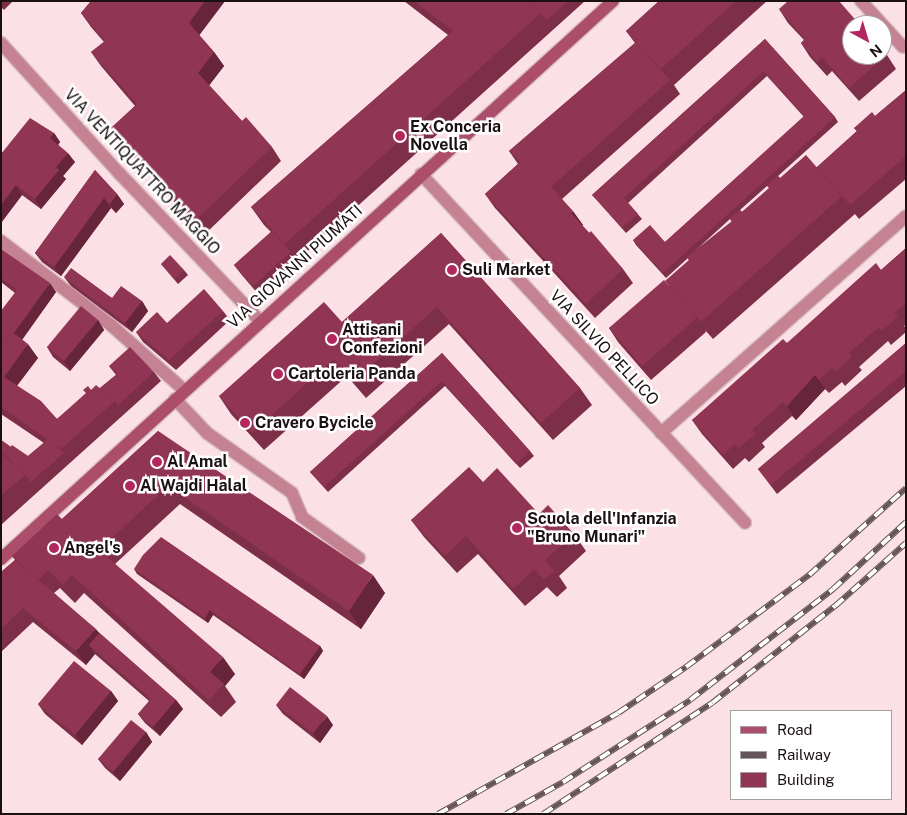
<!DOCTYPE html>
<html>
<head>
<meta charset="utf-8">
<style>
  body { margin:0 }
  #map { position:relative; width:907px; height:815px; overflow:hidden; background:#fbe0e6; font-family:"Public Sans",sans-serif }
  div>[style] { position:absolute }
  .roads { filter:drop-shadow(1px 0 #d7bfc4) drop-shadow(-1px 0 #d7bfc4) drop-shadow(0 1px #d7bfc4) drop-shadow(0 -1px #d7bfc4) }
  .lane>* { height:12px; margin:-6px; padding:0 6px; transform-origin:6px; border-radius:6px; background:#c48293 }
  .street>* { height:12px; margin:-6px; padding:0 6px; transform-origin:6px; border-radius:6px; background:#c48293 }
  .secondary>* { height:12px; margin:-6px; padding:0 6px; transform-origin:6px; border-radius:6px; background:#ac4e6b }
  .rail>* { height:5.5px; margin-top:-2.75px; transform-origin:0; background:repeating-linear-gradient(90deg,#fff 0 11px,#655558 0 22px); box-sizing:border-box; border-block:1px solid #655558 }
  .wall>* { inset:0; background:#7d2e48 }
  .shaded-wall>* { inset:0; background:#66253b }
  .building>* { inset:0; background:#913554 }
  .dots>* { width:14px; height:14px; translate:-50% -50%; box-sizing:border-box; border:2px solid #fff; border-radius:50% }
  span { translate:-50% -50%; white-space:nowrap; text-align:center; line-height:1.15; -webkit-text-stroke:5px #fff; paint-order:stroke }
  .poi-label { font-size:16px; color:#1b1012; font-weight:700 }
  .left { translate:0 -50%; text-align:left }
  .street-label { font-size:16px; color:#1b1012 }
  .frame { position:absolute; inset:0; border:2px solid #1b1012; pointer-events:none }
  .legend { position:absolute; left:730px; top:710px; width:162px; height:90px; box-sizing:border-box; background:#fff; border:1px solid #a49fa0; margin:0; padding:6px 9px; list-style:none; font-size:15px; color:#1b1012 }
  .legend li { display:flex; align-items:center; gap:10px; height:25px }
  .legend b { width:25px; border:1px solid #a49fa0 }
  .north { position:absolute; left:842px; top:15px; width:50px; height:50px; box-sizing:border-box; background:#fff; border:1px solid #a49fa0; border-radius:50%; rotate:141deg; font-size:14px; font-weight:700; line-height:20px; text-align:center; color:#1b1012 }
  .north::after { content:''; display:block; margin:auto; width:18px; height:22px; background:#b3265e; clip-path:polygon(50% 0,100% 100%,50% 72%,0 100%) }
</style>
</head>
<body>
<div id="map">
  <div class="roads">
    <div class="lane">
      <div style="left:175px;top:399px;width:47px;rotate:46.7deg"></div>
      <div style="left:207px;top:433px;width:104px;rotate:35.2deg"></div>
      <div style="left:292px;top:493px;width:26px;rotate:67deg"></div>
      <div style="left:302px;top:517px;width:70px;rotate:35.7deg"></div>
    </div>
    <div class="street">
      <div style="left:861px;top:1px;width:62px;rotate:47.6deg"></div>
      <div style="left:1px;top:43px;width:176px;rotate:47.8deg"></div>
      <div style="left:119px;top:173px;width:204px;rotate:46.4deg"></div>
      <div style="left:421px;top:174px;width:476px;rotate:47.1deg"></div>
      <div style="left:1px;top:241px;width:140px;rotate:37.4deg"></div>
      <div style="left:112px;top:326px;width:96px;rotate:41.6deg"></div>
      <div style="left:661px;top:433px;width:327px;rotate:-41.5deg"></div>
    </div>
    <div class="secondary">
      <div style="left:1px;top:559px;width:828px;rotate:-42.36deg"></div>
    </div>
  </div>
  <div class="rail">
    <div style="left:438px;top:814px;width:206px;rotate:-29.3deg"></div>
    <div style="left:618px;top:713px;width:82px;rotate:-34.1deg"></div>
    <div style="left:686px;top:667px;width:154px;rotate:-36.8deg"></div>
    <div style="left:809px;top:575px;width:130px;rotate:-41.9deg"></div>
    <div style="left:506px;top:814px;width:65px;rotate:-29.3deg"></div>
    <div style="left:563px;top:782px;width:151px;rotate:-32.8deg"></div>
    <div style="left:690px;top:700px;width:181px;rotate:-37.8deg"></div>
    <div style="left:833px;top:589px;width:99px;rotate:-42.5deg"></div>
    <div style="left:543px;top:814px;width:202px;rotate:-33.3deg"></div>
    <div style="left:712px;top:703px;width:157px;rotate:-38.3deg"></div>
    <div style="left:835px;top:606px;width:95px;rotate:-41.6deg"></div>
  </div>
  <div class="wall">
    <div style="clip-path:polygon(1px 1px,13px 1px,4px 10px,1px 7px)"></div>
    <div style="clip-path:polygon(91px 1px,225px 1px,199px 35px,214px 52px,224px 66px,209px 85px,242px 121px,272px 147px,281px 161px,204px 235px,120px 142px,111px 128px,135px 106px,101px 66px,91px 52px,104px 42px,91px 27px,81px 13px)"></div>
    <div style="clip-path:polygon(404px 1px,585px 1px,259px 295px,241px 274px,234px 265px,271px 232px,264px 225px,251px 207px,448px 35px)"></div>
    <div style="clip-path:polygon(659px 1px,767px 1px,674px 85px,680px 94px,562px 199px,583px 225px,582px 225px,623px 269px,633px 283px,595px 318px,495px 208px,485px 194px,518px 164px,509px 151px,635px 43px,626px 31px)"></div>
    <div style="clip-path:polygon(779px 9px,887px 55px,896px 69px,859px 101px,832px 71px,827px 76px,810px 57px,801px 43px,804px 40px,788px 23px)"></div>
    <div style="clip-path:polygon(evenodd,765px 39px,835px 117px,838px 122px,778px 176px,780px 178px,817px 167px,857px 131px,854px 128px,875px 116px,906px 90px,906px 179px,859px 219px,855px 214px,713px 339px,705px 330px,706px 332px,651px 380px,618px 342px,609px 328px,668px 286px,689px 260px,688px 258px,666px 278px,636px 245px,633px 240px,665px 242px,804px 117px,767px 76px,628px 203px,642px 219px,626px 233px,596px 199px,592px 195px,765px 39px,767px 186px,769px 188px,742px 212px,740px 210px,767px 186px,765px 39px,730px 219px,732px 222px,696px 250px,730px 219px)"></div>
    <div style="clip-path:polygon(54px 133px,60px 142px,58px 145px,75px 162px,63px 176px,66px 179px,41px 209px,22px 195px,1px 223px,1px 154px)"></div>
    <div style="clip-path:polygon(95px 170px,117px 194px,124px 204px,116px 213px,111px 208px,61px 276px,42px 262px,35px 253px)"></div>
    <div style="clip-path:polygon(441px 233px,580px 388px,592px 405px,553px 440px,449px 324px,366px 398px,347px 376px,264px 450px,231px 414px,219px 396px,342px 322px)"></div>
    <div style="clip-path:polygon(906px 248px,906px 325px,904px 326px,906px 328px,906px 332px,891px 345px,888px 341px,859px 367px,862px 370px,845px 386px,842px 382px,829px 393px,825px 389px,796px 420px,792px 416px,762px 443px,765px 447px,749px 462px,745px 458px,733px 469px,702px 434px,692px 420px,787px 343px,881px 270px)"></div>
    <div style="clip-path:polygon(1px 249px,56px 292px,22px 340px,38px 358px,17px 386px,57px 419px,91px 390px,100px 388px,116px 375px,109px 366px,154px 372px,161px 381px,1px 525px,1px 440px,11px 447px,28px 456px,44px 443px,1px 414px,1px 311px,15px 293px,1px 282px)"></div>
    <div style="clip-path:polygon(161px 264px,184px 270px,188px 275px,178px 284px)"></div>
    <div style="clip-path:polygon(64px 277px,112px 298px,142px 301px,148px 311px,132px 332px,71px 286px)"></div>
    <div style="clip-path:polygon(223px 311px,230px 320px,176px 370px,143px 342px,136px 332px,167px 323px)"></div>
    <div style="clip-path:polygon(98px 320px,104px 330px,70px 371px,53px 357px,47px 347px)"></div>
    <div style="clip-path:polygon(906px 343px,906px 386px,777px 494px,758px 469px)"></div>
    <div style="clip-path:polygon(442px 353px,530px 451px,534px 456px,520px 468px,445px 386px,328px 492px,310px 472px)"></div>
    <div style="clip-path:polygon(158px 431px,385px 593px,361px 629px,180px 504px,115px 564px,235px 674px,225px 686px,236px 702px,221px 717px,84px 593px,75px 603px,60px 588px,54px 593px,176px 700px,183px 709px,160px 736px,145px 723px,138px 714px,149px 701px,95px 654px,86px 665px,33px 622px,1px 652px,1px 572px,15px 560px,12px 556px,62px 519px)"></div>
    <div style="clip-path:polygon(483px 482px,574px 534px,586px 551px,559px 576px,567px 588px,557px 597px,547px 587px,525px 606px,478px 554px,457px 573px,424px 537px,411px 520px)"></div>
    <div style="clip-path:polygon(134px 569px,320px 646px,323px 651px,304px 679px,213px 615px,208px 623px,137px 574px)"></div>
    <div style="clip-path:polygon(111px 691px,118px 701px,82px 745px,45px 714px,38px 704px)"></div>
    <div style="clip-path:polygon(276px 705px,333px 725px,320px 743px,283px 714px)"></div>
    <div style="clip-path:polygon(146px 732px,152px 742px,120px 781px,105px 768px,98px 759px)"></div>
  </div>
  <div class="shaded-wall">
    <div style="clip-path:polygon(205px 1px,225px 1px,198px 37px,189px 23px)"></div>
    <div style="clip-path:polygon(214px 52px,224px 66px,208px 87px,198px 73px)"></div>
    <div style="clip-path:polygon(54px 133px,60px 142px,56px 148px,50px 138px)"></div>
    <div style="clip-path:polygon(68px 153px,75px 162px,63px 176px,66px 179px,41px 209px,35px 199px,56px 167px)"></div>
    <div style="clip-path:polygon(16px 185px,22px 195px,1px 223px,1px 205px)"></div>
    <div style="clip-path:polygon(117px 194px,124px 204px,116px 213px,110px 204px)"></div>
    <div style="clip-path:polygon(104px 198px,111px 208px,61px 276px,54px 267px)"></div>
    <div style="clip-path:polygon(573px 211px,583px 225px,581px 227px,571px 213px)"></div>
    <div style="clip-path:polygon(50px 283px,56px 292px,1px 369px,1px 350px)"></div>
    <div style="clip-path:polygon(142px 301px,148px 311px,132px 332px,125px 323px)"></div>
    <div style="clip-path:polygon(98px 320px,104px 330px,70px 371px,64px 361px)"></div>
    <div style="clip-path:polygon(28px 344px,38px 358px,13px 390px,4px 377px)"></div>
    <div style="clip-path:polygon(815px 375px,825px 389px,796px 420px,787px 406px)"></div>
    <div style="clip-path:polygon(373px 575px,385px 593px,361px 629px,349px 611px)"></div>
    <div style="clip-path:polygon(210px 610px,213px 615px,208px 623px,205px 618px)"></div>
    <div style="clip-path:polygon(96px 629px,106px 643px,89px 645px,95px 654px,86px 665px,76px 651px)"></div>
    <div style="clip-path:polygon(320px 646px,323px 651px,304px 679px,300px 674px)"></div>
    <div style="clip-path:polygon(223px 657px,235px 674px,225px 686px,210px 672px)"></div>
    <div style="clip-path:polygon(111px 691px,118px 701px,82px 745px,75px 735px)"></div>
    <div style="clip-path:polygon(176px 700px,183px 709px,160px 736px,153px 727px)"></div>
    <div style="clip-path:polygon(327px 716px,333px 725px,320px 743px,313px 733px)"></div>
    <div style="clip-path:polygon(146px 732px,152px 742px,120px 781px,113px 772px)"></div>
  </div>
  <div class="building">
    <div style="clip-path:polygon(91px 1px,205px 1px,189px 23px,214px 52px,198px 73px,242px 121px,246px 117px,272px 147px,194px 222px,111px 128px,137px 104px,91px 52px,105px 41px,81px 13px)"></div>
    <div style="clip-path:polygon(414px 1px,526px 1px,541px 13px,285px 244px,251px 207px,453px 31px)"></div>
    <div style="clip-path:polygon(526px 1px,568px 1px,546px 21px,541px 13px)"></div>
    <div style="clip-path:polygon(659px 1px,736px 1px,661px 69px,626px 31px)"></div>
    <div style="clip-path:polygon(788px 1px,839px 1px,860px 25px,852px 25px,852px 55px,882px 55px,882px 50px,887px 55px,849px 88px,822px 57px,817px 62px,801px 43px,805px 39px,779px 9px)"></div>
    <div style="clip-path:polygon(765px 39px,835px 117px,663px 273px,633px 240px,650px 225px,665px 242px,804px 116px,764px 71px,624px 198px,638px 214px,622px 228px,592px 195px)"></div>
    <div style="clip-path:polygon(636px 42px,670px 80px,551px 187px,573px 211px,571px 213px,589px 233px,591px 231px,623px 269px,586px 304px,485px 194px,520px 162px,509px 151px)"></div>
    <div style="clip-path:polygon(906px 90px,906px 156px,850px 205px,817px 167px,857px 131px,854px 128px,872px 112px,875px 116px)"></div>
    <div style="clip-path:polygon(30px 118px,54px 133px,50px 138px,68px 153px,56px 167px,59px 170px,35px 199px,16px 185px,1px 205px,1px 154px)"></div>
    <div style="clip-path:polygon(806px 155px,842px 196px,701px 322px,665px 281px,689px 260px,687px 257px,732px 221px,730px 218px,740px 210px,742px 212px,770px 188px,767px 185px,777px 176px,780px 178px)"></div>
    <div style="clip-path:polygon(95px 170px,117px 194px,110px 204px,104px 198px,54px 267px,35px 253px)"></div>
    <div style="clip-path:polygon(272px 231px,291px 252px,253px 286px,234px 265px)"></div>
    <div style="clip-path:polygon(441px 233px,580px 388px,541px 423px,437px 307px,354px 381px,334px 359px,252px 433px,219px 396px,324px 302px,342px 322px)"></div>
    <div style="clip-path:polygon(906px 248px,906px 303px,894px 313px,898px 317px,882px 331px,879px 327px,849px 353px,852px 357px,836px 372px,832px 368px,819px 380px,815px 375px,787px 406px,783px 402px,752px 430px,756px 434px,739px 448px,735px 444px,723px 455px,692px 420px,783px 339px,787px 343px,876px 263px,881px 270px)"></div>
    <div style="clip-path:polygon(1px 249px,50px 283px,14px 333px,11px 331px,1px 344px,1px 311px,17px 290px,1px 278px)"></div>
    <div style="clip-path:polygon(170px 255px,184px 270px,175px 279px,161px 264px)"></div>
    <div style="clip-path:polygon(71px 268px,112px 298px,121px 286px,142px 301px,125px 323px,64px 277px)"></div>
    <div style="clip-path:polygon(664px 280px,697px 318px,642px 366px,609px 328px)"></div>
    <div style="clip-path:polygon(204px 289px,223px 311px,169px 360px,136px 332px,157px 312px,167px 323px)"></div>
    <div style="clip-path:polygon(81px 306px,98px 320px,64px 361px,47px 347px)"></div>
    <div style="clip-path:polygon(11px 331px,28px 344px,4px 377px,41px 401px,57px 419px,86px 393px,83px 390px,88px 386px,91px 390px,96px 385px,115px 401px,61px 449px,1px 407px,1px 344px)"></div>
    <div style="clip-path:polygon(906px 343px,906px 371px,771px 485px,758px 469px)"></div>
    <div style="clip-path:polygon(130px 347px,154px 372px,118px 405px,115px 401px,100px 388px,117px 374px,109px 366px)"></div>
    <div style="clip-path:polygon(442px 353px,530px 451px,516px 464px,442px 381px,324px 487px,310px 472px)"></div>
    <div style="clip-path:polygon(158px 431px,373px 575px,349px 611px,168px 486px,99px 550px,223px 657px,210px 672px,224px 684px,209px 700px,72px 575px,63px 585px,48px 570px,38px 580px,12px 556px,57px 514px,62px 519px)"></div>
    <div style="clip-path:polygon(48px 439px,64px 453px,31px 482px,25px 475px,5px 455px,12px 445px,28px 456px)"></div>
    <div style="clip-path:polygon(1px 440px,11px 447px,5px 455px,1px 453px)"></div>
    <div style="clip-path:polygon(1px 453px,25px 475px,1px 496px)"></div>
    <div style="clip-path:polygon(469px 467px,483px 482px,497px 468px,539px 514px,548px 505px,574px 534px,545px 560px,555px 571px,544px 580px,534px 569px,513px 589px,466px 536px,445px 556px,411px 520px)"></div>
    <div style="clip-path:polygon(161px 537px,320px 646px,300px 674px,210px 610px,205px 618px,134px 569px,143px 555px)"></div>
    <div style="clip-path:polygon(15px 560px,96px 629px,76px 651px,23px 608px,1px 629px,1px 572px)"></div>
    <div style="clip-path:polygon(99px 633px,176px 700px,153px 727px,138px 714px,151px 699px,89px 645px)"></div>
    <div style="clip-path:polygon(74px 661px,111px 691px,75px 735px,38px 704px)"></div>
    <div style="clip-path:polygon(290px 687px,327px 716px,313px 733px,276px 705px)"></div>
    <div style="clip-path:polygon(131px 720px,146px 732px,113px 772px,98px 759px)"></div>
  </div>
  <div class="dots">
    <div style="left:400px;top:136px;background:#b3265e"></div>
    <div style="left:452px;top:270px;background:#b3265e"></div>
    <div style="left:332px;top:339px;background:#b3265e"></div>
    <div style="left:278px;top:374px;background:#b3265e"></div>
    <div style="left:245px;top:423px;background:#b3265e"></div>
    <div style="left:157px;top:462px;background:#b3265e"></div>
    <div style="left:130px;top:486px;background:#b3265e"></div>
    <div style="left:517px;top:528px;background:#b3265e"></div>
    <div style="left:54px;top:548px;background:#b3265e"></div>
  </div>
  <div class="poi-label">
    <span class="left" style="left:410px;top:136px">Ex Conceria<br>Novella</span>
    <span class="left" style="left:462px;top:270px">Suli Market</span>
    <span class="left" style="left:342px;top:339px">Attisani<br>Confezioni</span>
    <span class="left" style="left:288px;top:374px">Cartoleria Panda</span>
    <span class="left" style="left:255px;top:423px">Cravero Bycicle</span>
    <span class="left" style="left:167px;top:462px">Al Amal</span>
    <span class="left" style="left:140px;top:486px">Al Wajdi Halal</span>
    <span class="left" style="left:527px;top:528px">Scuola dell'Infanzia<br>"Bruno Munari"</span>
    <span class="left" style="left:64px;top:548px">Angel's</span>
  </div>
  <div class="street-label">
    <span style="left:142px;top:172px;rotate:47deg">VIA VENTIQUATTRO MAGGIO</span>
    <span style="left:295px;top:267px;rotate:-42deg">VIA GIOVANNI PIUMATI</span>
    <span style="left:604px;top:348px;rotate:47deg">VIA SILVIO PELLICO</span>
  </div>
  <div class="frame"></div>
  <ul class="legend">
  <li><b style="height:6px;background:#ac4e6b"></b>Road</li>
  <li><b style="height:6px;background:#655558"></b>Railway</li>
  <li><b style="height:14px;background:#913554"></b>Building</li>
  </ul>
  <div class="north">N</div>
</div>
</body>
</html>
